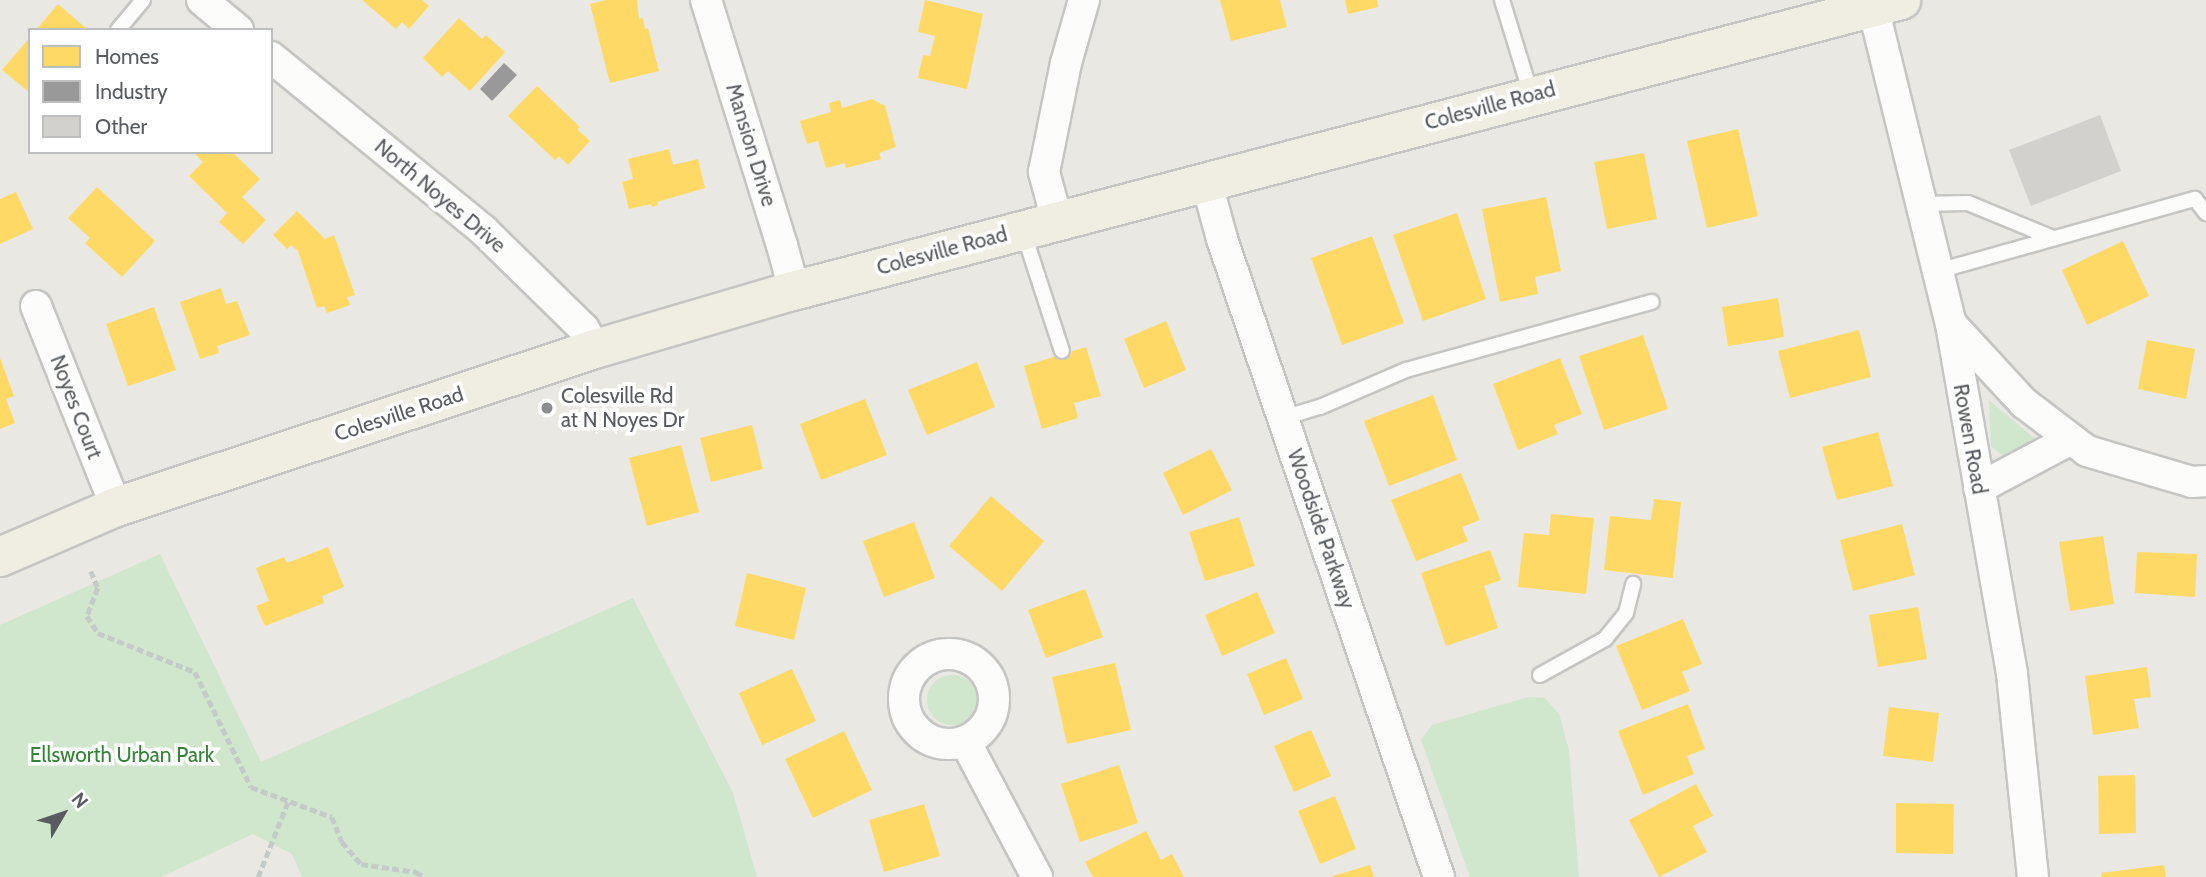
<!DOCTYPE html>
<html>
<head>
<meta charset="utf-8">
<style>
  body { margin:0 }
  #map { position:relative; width:2206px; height:877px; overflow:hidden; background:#e9e8e2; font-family:Cabin,sans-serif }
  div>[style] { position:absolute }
  .green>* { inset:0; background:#d0e6cd }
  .round { border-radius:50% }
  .homes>* { inset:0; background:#ffd966 }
  .industry>* { inset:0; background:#999 }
  .building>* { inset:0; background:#d2d1cd }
  .path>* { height:4.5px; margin-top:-2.25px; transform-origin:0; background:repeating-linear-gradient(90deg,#c4cac7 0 7px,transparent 0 10.5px) }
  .roads { filter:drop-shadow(2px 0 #c5c5c3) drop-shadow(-2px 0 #c5c5c3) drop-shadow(0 2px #c5c5c3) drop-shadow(0 -2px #c5c5c3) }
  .service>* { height:14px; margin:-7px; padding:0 7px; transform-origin:7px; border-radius:7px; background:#fcfcfb }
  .minor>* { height:30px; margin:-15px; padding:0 15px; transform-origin:15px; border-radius:15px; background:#fcfcfb }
  .minor>.ring { margin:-15px; padding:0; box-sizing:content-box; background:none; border:30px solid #fcfcfb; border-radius:50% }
  .trunk>* { height:38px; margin:-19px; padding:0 19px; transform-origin:19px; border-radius:19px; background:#f0ede2 }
  .dots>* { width:19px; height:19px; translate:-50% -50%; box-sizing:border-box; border:4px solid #fff; border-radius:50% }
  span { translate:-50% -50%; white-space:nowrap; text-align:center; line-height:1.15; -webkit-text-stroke:7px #fff; paint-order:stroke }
  .street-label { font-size:21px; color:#585c61 }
  .poi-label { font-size:21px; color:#585c61 }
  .left { translate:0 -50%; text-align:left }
  .park-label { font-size:21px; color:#348437 }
  .legend { position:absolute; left:28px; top:28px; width:245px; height:126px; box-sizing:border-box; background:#fff; border:2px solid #bcbec0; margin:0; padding:9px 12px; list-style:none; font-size:21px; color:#585c61 }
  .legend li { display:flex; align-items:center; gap:14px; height:35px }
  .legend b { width:35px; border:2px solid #bcbec0 }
  .north { position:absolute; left:28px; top:779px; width:70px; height:70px; -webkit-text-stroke:5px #fff; paint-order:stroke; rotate:51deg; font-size:19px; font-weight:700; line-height:28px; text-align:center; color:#585c61 }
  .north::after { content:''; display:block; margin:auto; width:24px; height:32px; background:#585c61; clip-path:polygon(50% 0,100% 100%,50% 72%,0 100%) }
</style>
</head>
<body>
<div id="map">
  <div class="green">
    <div style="clip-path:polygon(1989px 400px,2035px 439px,2017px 455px,2002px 455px,1991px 446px)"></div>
    <div style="clip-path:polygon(160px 554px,261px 762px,633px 598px,733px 793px,757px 877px,302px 877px,292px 854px,253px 834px,161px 877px,0 877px,0 625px)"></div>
    <div class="round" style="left:927px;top:675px;width:50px;height:50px"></div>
    <div style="clip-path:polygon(1529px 697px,1545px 698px,1559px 714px,1569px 750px,1579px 877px,1470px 877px,1421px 740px,1432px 725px)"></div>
  </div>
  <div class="homes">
    <div style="clip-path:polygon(362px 0,422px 0,429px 6px,409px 29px,402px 22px,396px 29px)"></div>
    <div style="clip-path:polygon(606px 0,637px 0,639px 19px,643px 18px,645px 29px,648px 28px,659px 71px,610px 83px,590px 4px)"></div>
    <div style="clip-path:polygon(925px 0,983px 14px,967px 89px,918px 78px,923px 55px,930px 56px,935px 36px,918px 32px)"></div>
    <div style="clip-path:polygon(1220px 0,1280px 0,1287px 27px,1231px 41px)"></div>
    <div style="clip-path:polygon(1345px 0,1377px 0,1378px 7px,1348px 14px)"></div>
    <div style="clip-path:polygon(58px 4px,88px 30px,36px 30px)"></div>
    <div style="clip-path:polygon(459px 18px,482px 39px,486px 35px,505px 52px,470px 91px,448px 71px,442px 77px,423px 58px)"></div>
    <div style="clip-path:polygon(30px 37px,30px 93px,2px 70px)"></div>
    <div style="clip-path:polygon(537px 86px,580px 127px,577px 129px,590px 141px,568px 165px,559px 156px,555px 160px,508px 116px)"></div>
    <div style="clip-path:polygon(872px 99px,885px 106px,896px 147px,879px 153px,881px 159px,846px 168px,845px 163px,826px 168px,818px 141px,807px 144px,800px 121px,831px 112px,829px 103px,840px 100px,842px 108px)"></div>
    <div style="clip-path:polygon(1738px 129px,1758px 216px,1707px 228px,1687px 141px)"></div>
    <div style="clip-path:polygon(669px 149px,673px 165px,698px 159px,705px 188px,657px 202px,658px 205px,652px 207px,651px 204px,629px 209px,622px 182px,633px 179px,628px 159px)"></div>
    <div style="clip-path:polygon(193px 152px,232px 152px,260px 179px,242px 197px,266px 220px,243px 244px,219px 222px,227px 213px,189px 176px,203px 162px)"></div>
    <div style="clip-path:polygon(1644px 153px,1657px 219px,1607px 229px,1594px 162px)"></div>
    <div style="clip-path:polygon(97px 187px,155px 241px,122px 277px,85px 243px,90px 238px,68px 218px)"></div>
    <div style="clip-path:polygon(16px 192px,33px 229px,0 244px,0 199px)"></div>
    <div style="clip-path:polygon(1546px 197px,1561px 271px,1535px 277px,1538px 294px,1500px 302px,1482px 209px)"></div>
    <div style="clip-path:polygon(297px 211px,325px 239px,334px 235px,355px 295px,347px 297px,350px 305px,327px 313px,324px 306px,317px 308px,298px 251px,291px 245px,287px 249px,273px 235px)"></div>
    <div style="clip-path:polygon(1457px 213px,1486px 299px,1423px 321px,1393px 235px)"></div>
    <div style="clip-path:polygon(1372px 236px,1404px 323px,1342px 345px,1311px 258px)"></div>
    <div style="clip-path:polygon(2123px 241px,2149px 296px,2087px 325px,2062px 270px)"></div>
    <div style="clip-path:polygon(221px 288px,226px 304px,237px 301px,250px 335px,217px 346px,219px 353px,200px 359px,180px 302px)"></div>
    <div style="clip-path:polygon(1778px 298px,1784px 337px,1728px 346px,1722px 307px)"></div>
    <div style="clip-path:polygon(154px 307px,176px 370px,128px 386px,106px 324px)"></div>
    <div style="clip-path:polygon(1166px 321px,1186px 370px,1144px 388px,1124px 339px)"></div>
    <div style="clip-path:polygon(1859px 330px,1871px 377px,1790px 398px,1778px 351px)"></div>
    <div style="clip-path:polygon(1643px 335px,1668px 409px,1604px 430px,1579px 356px)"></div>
    <div style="clip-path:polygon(2147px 340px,2195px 349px,2186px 399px,2138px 389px)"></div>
    <div style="clip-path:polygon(1086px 347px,1101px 396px,1074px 403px,1078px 418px,1042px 429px,1024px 366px)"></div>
    <div style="clip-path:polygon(0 358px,14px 396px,6px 399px,15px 423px,0 429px)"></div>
    <div style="clip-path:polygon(1560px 358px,1582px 414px,1554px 425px,1558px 434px,1518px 450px,1493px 384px)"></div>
    <div style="clip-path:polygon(977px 362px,995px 407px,927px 435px,908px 390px)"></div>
    <div style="clip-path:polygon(1433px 395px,1457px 460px,1389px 486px,1364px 421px)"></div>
    <div style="clip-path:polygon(865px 399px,887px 455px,821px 480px,800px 424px)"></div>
    <div style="clip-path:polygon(752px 425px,763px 469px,711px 482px,700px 438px)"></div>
    <div style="clip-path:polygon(1878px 432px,1893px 486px,1837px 500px,1822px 447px)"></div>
    <div style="clip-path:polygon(681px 445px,699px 512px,647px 526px,629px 458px)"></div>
    <div style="clip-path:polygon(1211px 449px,1232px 490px,1183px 515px,1163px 473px)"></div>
    <div style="clip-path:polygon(1461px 473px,1480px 520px,1462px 527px,1468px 541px,1416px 561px,1391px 500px)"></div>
    <div style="clip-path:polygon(991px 496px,1044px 541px,1002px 591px,949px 546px)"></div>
    <div style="clip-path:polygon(1654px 499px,1681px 502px,1673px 578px,1604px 570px,1610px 516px,1651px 520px)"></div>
    <div style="clip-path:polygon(1551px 514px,1594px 518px,1586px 594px,1518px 587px,1524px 533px,1549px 535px)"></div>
    <div style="clip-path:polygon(1239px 517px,1255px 566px,1205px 581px,1189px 532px)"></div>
    <div style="clip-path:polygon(914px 522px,935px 578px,884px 597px,863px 541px)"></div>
    <div style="clip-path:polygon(1902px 524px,1915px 575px,1853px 591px,1840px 540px)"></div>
    <div style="clip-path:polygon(2103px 536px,2114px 604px,2070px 611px,2059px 542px)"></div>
    <div style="clip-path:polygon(328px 547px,344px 587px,322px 596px,324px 603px,265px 626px,256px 606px,269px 601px,256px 568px,284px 557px,287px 563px)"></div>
    <div style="clip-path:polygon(1490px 550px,1501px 580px,1484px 586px,1498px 628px,1446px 646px,1421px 573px)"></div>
    <div style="clip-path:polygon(2137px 552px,2197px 554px,2195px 597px,2135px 593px)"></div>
    <div style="clip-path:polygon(747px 573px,806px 588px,794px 640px,735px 626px)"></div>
    <div style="clip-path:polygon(1085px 589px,1103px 637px,1046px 658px,1028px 610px)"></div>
    <div style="clip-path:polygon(1257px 592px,1275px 633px,1222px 656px,1205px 615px)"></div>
    <div style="clip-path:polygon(1918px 607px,1927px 659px,1878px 667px,1869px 615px)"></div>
    <div style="clip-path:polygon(1683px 619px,1702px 664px,1682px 672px,1690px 691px,1642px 710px,1616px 646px)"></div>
    <div style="clip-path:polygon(1286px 658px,1303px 699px,1264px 715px,1247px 674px)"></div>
    <div style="clip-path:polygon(1115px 663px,1131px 730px,1067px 744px,1052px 677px)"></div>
    <div style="clip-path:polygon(2147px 667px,2151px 697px,2134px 699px,2139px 728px,2093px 735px,2085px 676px)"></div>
    <div style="clip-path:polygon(792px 669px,816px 721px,762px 745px,739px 693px)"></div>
    <div style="clip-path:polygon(1688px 704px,1705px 749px,1687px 756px,1694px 774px,1643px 795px,1618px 731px)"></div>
    <div style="clip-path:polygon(1889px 707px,1939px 713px,1933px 762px,1883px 756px)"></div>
    <div style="clip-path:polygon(1311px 730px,1331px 776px,1294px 792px,1274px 746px)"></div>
    <div style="clip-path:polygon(844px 731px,872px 790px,813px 818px,785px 759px)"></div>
    <div style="clip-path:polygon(1119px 765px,1138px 823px,1080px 842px,1061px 784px)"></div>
    <div style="clip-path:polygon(2135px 775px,2136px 833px,2099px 834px,2098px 776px)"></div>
    <div style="clip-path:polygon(1696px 784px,1713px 816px,1693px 826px,1707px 852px,1659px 877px,1629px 820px)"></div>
    <div style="clip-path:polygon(1335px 796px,1356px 849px,1320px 864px,1298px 811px)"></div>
    <div style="clip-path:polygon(1896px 803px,1954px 804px,1953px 854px,1896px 853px)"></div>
    <div style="clip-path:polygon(924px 804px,940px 856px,884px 872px,869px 820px)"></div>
    <div style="clip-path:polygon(1146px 831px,1161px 860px,1172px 854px,1184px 877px,1093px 877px,1085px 862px)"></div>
    <div style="clip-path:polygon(1370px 865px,1374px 877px,1334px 877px,1333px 876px)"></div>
    <div style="clip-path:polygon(2164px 865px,2166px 877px,2102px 877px,2101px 873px)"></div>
  </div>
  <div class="industry">
    <div style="clip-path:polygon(504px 63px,517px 75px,492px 101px,480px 89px)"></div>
  </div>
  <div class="building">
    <div style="clip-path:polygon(2100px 115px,2121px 171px,2031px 206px,2009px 150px)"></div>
  </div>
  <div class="path">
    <div style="left:91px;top:571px;width:18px;rotate:68deg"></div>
    <div style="left:98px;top:588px;width:30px;rotate:111deg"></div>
    <div style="left:87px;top:616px;width:20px;rotate:57deg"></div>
    <div style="left:98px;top:633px;width:105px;rotate:21.9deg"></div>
    <div style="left:195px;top:672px;width:128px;rotate:64deg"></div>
    <div style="left:251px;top:787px;width:86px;rotate:20.3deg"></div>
    <div style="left:332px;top:817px;width:27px;rotate:68deg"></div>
    <div style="left:342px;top:842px;width:29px;rotate:49deg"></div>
    <div style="left:361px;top:864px;width:56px;rotate:8.3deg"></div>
    <div style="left:416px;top:872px;width:9px;rotate:32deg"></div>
    <div style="left:258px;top:877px;width:84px;rotate:-68.3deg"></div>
  </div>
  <div class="roads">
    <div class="service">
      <div style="left:1502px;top:0;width:98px;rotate:72.9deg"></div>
      <div style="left:118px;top:30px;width:39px;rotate:-50deg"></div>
      <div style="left:1922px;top:204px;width:46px;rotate:-1.2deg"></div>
      <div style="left:1968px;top:203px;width:92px;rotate:22.4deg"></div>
      <div style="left:1023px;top:231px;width:126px;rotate:72deg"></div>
      <div style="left:1938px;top:271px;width:267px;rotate:-15.7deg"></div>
      <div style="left:2195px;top:199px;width:18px;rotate:52deg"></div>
      <div style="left:1283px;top:418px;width:39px;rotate:-17deg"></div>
      <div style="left:1320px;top:407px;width:94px;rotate:-23.3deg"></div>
      <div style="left:1406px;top:370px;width:255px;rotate:-15.5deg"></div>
      <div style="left:1540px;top:675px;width:74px;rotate:-29deg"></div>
      <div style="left:1605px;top:639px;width:33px;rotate:-51deg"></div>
      <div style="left:1626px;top:613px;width:30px;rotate:-76deg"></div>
    </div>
    <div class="minor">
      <div style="left:202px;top:0;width:47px;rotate:39.8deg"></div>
      <div style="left:706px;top:0;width:257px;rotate:72.8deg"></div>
      <div style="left:782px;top:245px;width:31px;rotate:75deg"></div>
      <div style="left:790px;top:275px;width:17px;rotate:93deg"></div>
      <div style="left:1873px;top:7px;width:326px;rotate:76.2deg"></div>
      <div style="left:1951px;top:324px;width:355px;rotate:80.1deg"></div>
      <div style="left:2012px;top:674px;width:204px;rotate:84.1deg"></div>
      <div style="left:271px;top:57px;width:274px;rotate:39.2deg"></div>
      <div style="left:483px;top:230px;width:141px;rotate:44.4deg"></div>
      <div style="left:584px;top:329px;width:23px;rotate:61deg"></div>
      <div style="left:1206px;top:180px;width:61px;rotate:74.8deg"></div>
      <div style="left:1222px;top:239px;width:674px;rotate:71.22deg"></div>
      <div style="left:1057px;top:220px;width:50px;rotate:-105.2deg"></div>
      <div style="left:1044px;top:172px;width:111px;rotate:-78.6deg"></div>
      <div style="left:1066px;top:63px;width:66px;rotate:-74.1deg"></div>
      <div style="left:36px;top:306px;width:216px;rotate:68.3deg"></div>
      <div style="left:1951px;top:324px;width:108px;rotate:47.3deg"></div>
      <div style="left:2024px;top:403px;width:79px;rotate:37.3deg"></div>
      <div style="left:2087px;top:451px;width:109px;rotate:16.4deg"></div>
      <div style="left:2192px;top:482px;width:14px;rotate:-4deg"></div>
      <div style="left:1979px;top:488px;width:104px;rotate:-28deg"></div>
      <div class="ring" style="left:904px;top:654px;width:60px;height:60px"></div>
      <div style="left:965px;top:741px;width:154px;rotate:62.1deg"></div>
    </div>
    <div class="trunk">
      <div style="left:0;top:557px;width:126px;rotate:-23.3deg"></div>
      <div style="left:116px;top:507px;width:504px;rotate:-18.26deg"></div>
      <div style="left:595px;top:349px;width:202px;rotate:-16.4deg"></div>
      <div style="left:789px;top:292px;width:1150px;rotate:-14.71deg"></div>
    </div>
  </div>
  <div class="dots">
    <div style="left:547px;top:408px;background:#8b8d8e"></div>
  </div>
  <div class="street-label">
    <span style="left:1490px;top:106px;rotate:-15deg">Colesville Road</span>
    <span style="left:751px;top:145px;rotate:73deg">Mansion Drive</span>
    <span style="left:440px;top:196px;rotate:40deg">North Noyes Drive</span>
    <span style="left:942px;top:251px;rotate:-15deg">Colesville Road</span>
    <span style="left:76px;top:407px;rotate:69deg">Noyes Court</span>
    <span style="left:399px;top:414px;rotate:-18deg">Colesville Road</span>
    <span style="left:1970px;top:439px;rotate:80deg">Rowen Road</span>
    <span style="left:1321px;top:529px;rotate:71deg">Woodside Parkway</span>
  </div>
  <div class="poi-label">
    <span class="left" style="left:561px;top:408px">Colesville Rd<br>at N Noyes Dr</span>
  </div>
  <div class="park-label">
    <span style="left:122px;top:755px">Ellsworth Urban Park</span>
  </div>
  <ul class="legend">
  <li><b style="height:19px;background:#ffd966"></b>Homes</li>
  <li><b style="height:19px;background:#999"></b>Industry</li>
  <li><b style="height:19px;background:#d2d1cd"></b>Other</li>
  </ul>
  <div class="north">N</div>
</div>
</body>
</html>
